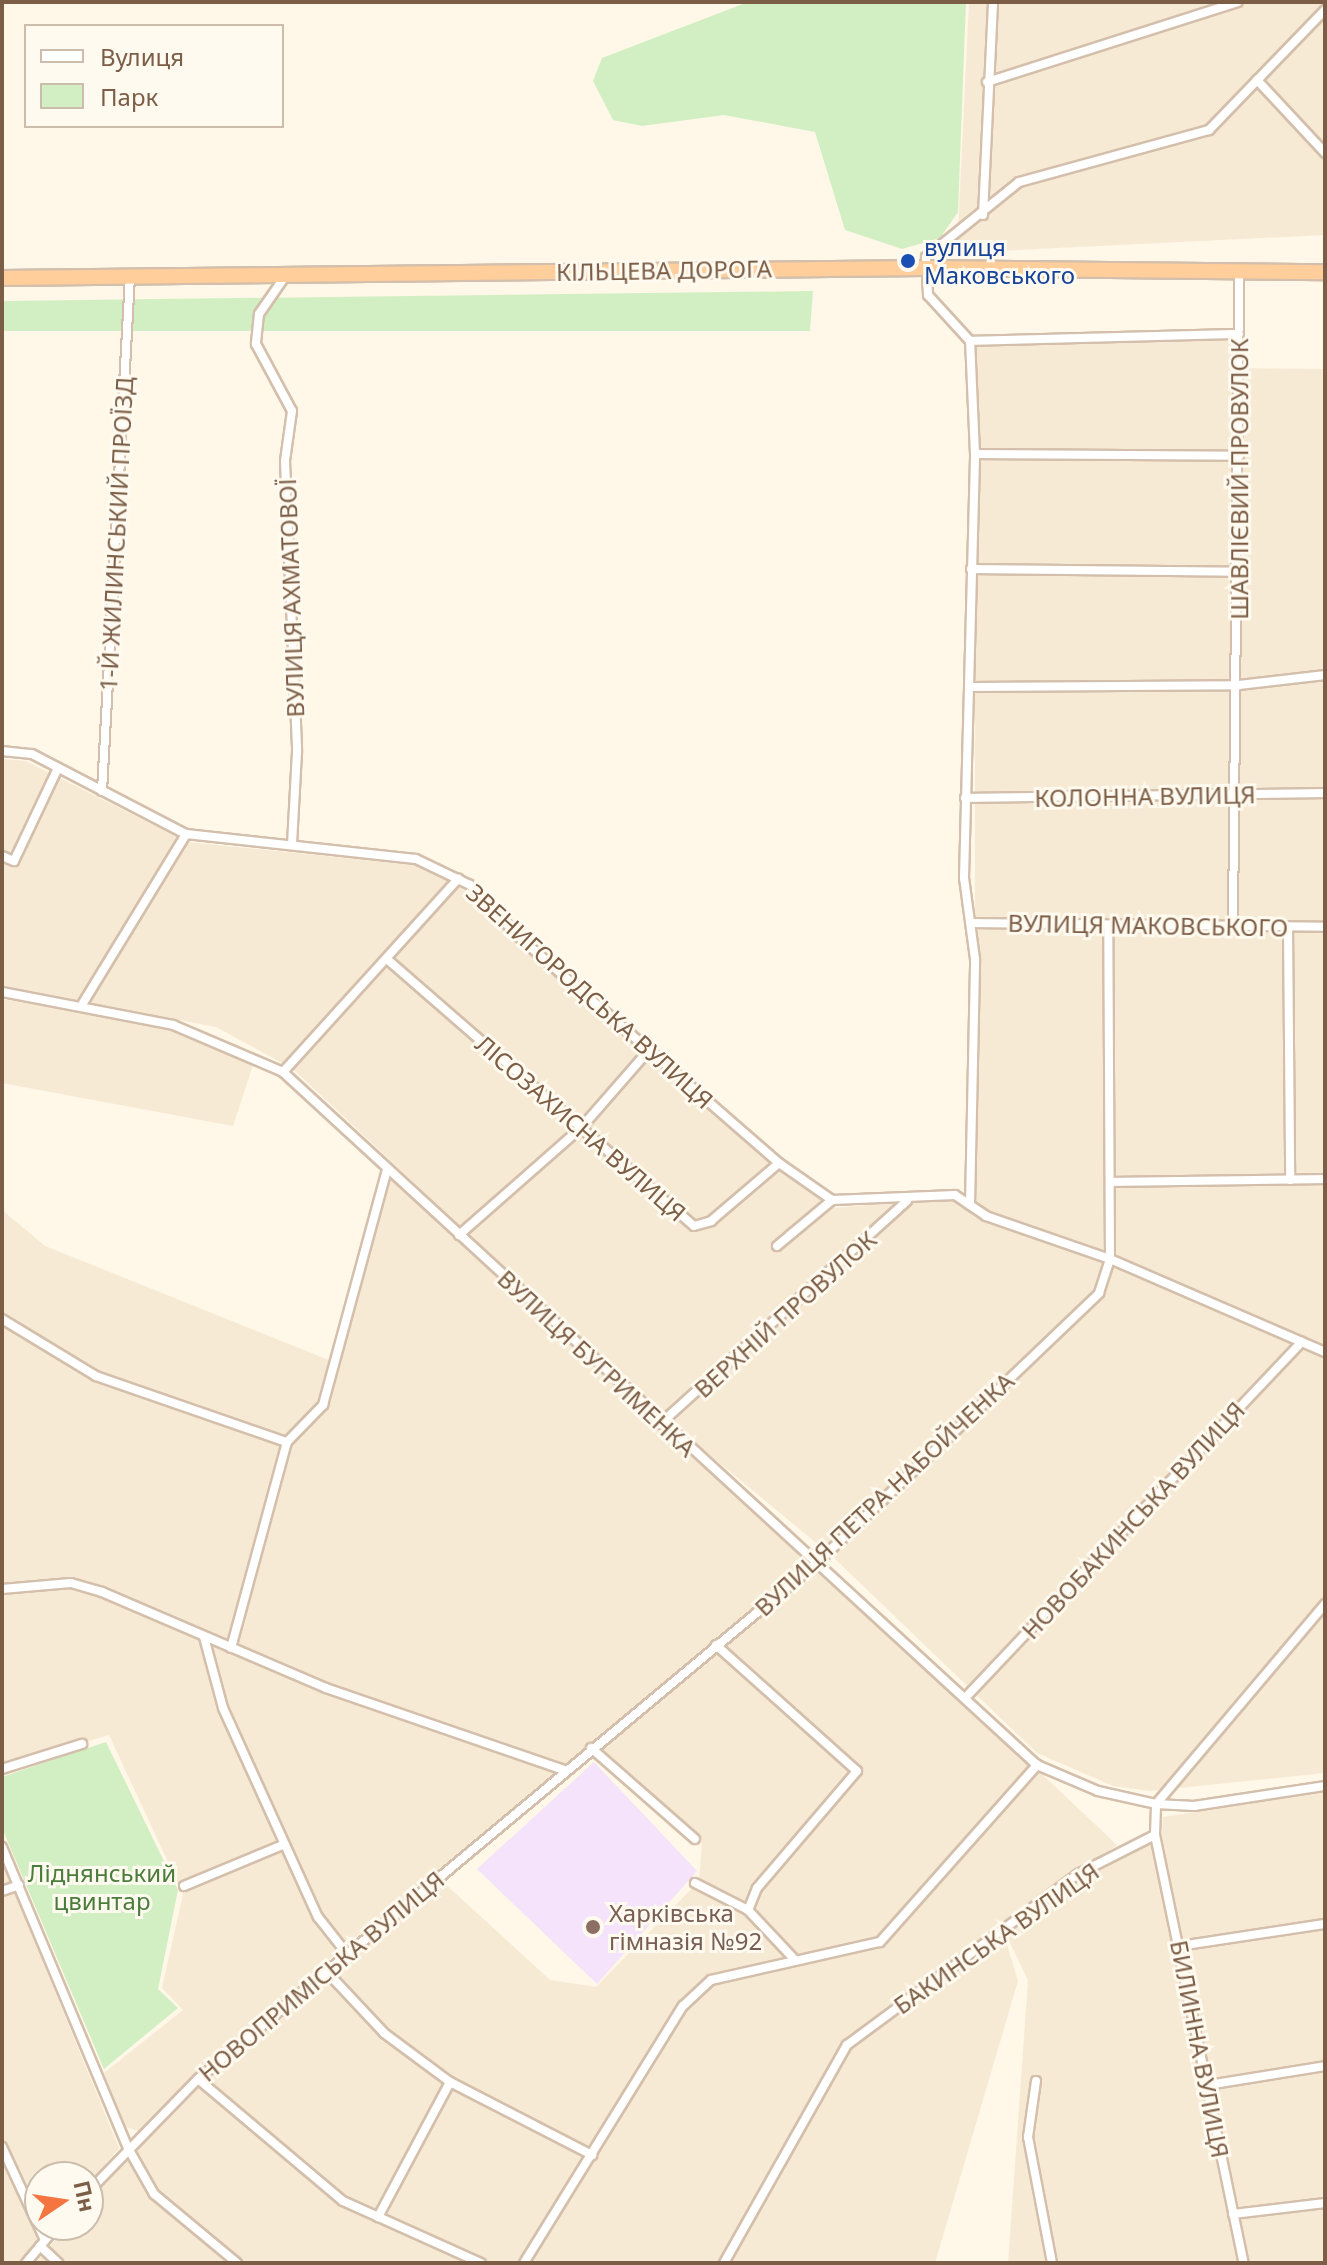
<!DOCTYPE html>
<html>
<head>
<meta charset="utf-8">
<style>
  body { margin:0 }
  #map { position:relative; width:1327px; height:2265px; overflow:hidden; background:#fff7e7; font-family:"Noto Sans",sans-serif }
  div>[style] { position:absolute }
  .residential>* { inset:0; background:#f7ead4 }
  .education>* { inset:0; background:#f4e3fb }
  .green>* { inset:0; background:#d2efc3 }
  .roads { filter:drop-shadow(2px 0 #d3bfab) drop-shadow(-2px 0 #d3bfab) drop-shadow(0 2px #d3bfab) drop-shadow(0 -2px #d3bfab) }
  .minor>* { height:8px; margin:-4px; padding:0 4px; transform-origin:4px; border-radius:4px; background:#fff }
  .trunk>* { height:14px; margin:-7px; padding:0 7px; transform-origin:7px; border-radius:7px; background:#ffce9b }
  .dots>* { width:22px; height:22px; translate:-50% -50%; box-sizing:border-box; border:4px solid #fffaf0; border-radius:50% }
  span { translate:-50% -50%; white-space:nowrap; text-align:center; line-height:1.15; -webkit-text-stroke:6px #fffaf0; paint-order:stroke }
  .transit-label { font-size:24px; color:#164399 }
  .left { translate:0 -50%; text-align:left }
  .street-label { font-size:24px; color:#7c5e47 }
  .park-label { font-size:24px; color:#4a7d3c }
  .education-label { font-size:24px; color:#785e54 }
  .frame { position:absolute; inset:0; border:4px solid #7c5e47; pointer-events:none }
  .legend { position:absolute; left:24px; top:24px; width:260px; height:104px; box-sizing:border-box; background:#fffaf0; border:2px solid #cbbcac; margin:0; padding:10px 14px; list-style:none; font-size:24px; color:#7c5e47 }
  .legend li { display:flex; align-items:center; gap:16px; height:40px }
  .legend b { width:40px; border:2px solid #cbbcac }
  .north { position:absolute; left:24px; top:2161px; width:80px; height:80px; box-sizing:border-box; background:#fffaf0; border:2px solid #cbbcac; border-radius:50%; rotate:77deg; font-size:22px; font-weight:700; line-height:32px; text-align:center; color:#7c5e47 }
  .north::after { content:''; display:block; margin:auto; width:28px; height:36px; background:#f57540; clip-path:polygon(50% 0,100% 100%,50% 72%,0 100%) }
</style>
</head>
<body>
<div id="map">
  <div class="residential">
    <div style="clip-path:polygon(969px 2px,1325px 2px,1325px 235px,957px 253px)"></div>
    <div style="clip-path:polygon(1234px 339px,1236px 368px,1325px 369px,1325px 1773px,1149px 1791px,1113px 1786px,1037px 1753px,832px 1556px,659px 1413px,293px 1069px,216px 1027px,2px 986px,2px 759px,26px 761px,187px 842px,417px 865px,463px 889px,769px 1163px,833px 1208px,975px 1196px,975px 346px)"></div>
    <div style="clip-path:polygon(2px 999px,171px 1028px,254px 1062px,233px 1126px,2px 1083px)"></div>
    <div style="clip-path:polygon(390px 1178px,658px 1427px,819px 1564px,1117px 1845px,1001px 1925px,1018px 1981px,935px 2263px,36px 2263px,68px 2225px,88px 2225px,88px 2202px,206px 2078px,442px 1881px,550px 1980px,596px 1987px,699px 1881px,702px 1843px,591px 1743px,338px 1952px,139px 2131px,125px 2127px,104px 2073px,183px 2010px,162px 1988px,183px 1894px,109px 1735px,2px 1766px,2px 1210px,45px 1246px,339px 1364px)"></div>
    <div style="clip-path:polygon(1325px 1792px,1325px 2263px,1008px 2263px,1028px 1980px,1006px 1935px,1084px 1877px,1162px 1833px,1163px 1817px)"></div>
    <div style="clip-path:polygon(2px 1862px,119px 2148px,88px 2185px,88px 2177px,40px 2177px,40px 2225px,54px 2225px,21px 2263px,2px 2263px)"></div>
  </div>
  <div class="education">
    <div style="clip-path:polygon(594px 1762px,697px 1871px,597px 1984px,477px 1869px)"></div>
  </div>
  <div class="green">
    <div style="clip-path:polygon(748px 2px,966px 2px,958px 212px,940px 238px,902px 249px,845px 230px,815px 132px,724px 115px,642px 126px,613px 120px,593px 81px,602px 58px)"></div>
    <div style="clip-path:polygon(813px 291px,810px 331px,2px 331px,2px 301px)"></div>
    <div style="clip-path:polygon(106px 1742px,178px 1890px,158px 1989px,178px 2008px,104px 2069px,2px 1828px,2px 1777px)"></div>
  </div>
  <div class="roads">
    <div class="minor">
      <div style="left:1257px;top:80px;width:100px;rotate:47deg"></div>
      <div style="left:987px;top:82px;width:263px;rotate:-17.7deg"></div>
      <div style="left:983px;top:215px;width:213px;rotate:-87.3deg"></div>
      <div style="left:286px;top:275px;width:47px;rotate:124.7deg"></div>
      <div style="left:259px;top:314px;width:30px;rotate:96deg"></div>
      <div style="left:256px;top:344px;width:76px;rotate:61.8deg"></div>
      <div style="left:292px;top:411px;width:50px;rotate:98deg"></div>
      <div style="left:285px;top:461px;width:291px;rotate:87.6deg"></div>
      <div style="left:297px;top:752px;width:92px;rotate:93.1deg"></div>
      <div style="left:970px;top:341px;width:269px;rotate:-1.5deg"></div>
      <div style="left:975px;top:454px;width:264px;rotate:0.4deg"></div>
      <div style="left:971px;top:569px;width:268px;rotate:0.6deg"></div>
      <div style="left:971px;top:687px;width:268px;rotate:-0.4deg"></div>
      <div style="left:1239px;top:685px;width:87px;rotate:-6.6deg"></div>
      <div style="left:2px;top:751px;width:30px;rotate:6deg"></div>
      <div style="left:32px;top:754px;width:174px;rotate:27.5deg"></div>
      <div style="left:186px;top:834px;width:231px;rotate:6.2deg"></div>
      <div style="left:416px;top:859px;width:60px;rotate:25.7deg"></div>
      <div style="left:470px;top:885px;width:71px;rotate:46.7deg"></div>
      <div style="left:519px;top:937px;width:344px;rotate:41deg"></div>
      <div style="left:779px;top:1163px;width:65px;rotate:34.9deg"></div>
      <div style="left:832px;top:1200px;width:123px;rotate:-2.3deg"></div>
      <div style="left:955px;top:1195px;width:37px;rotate:34deg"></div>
      <div style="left:986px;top:1216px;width:131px;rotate:19.1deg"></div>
      <div style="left:1110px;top:1259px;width:234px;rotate:23.4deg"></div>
      <div style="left:102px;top:791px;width:516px;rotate:-86.89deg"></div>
      <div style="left:965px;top:798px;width:360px;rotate:-0.8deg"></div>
      <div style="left:2px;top:856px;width:13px;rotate:23deg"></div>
      <div style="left:14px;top:861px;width:103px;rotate:-64.7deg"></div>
      <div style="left:971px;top:923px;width:354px;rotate:0.6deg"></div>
      <div style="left:1233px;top:927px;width:654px;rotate:-89.47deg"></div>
      <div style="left:1288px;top:927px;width:253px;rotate:89.5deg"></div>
      <div style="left:388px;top:960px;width:405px;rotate:41deg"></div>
      <div style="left:694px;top:1226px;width:18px;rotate:-16deg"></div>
      <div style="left:711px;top:1221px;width:89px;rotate:-40.5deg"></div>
      <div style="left:2px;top:992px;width:174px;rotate:10.9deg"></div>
      <div style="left:173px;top:1025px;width:120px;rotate:23.1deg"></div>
      <div style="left:283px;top:1072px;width:1024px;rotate:42.59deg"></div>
      <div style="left:1037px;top:1765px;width:66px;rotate:23.1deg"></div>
      <div style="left:1098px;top:1791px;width:59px;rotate:12.6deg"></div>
      <div style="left:1156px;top:1804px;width:38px;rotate:3deg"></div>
      <div style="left:1194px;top:1806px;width:133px;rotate:-8.7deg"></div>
      <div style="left:83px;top:1003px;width:198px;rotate:-58.6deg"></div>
      <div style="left:283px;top:1072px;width:261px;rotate:-47.8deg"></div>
      <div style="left:1111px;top:1182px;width:214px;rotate:-0.8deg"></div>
      <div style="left:970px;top:1205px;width:246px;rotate:-88.8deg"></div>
      <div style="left:975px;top:959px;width:82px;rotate:-97.7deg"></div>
      <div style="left:964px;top:878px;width:424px;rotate:-88.5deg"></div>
      <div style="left:975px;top:454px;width:113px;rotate:-92.5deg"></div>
      <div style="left:970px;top:341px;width:62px;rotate:-132.4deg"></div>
      <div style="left:928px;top:295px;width:38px;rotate:-93deg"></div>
      <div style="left:926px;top:257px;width:119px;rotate:-38.9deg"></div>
      <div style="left:1019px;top:182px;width:197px;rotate:-15.3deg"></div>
      <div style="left:1209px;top:130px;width:167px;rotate:-46deg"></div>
      <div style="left:459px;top:1235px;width:162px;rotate:-41.3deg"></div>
      <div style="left:581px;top:1128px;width:103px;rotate:-48.9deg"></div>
      <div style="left:777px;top:1246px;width:72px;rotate:-39.9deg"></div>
      <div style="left:2px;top:1319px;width:110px;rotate:31.2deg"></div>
      <div style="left:96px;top:1376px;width:202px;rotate:19.1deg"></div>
      <div style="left:660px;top:1424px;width:333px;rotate:-42.1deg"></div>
      <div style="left:2px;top:1589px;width:69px;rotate:-5deg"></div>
      <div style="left:71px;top:1583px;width:32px;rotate:16deg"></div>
      <div style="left:102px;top:1592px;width:244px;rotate:23.2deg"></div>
      <div style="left:326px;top:1688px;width:252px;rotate:19deg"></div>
      <div style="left:204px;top:1637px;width:73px;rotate:75deg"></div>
      <div style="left:223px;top:1708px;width:230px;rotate:65.6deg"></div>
      <div style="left:318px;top:1917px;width:48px;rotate:51.7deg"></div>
      <div style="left:716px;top:1645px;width:189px;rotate:41.8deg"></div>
      <div style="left:857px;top:1771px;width:154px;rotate:130.5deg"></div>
      <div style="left:757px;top:1888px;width:24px;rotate:112deg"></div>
      <div style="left:231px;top:1648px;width:213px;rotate:-74.8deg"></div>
      <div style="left:287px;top:1442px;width:52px;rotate:-45.8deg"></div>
      <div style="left:323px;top:1405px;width:245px;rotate:-74.8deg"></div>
      <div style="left:965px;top:1698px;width:490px;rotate:-46.6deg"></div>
      <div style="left:591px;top:1748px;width:138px;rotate:41.2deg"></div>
      <div style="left:2px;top:1769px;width:84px;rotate:-17.4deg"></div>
      <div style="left:1155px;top:1835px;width:437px;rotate:78.3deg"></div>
      <div style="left:2px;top:1847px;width:326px;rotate:67.3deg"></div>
      <div style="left:128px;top:2148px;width:53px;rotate:60.5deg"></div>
      <div style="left:154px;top:2194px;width:108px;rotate:39.7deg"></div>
      <div style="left:695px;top:1883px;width:59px;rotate:27deg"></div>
      <div style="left:748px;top:1910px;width:67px;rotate:46.8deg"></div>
      <div style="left:184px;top:1886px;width:109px;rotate:-22.6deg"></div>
      <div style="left:2px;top:1891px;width:18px;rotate:-19deg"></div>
      <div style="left:1179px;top:1946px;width:148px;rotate:-8.6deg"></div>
      <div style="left:327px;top:1972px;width:83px;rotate:46.9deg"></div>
      <div style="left:384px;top:2033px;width:82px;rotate:36.6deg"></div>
      <div style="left:450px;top:2082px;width:160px;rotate:27.2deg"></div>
      <div style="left:198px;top:2079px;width:189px;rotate:40.1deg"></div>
      <div style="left:343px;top:2201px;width:151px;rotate:24.2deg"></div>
      <div style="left:1036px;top:2081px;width:57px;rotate:98.1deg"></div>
      <div style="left:1028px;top:2137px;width:128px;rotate:79.2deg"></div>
      <div style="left:1208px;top:2085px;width:119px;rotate:-9.2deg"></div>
      <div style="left:2px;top:2147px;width:102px;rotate:65.2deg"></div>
      <div style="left:88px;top:2192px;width:158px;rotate:-45.8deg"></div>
      <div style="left:198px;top:2079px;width:810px;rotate:-39.84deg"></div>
      <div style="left:820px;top:1560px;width:386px;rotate:-43.7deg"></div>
      <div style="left:1099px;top:1293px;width:36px;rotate:-72deg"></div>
      <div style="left:1110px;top:1259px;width:333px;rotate:-90.3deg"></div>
      <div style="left:1233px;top:2214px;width:93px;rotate:-6.8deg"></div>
      <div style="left:378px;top:2217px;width:153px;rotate:-61.9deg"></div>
      <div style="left:40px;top:2246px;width:25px;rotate:43deg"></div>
      <div style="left:26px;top:2263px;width:50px;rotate:-49.9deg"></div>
      <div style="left:524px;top:2263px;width:302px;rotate:-58.3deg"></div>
      <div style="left:683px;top:2006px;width:38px;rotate:-43deg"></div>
      <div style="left:711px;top:1980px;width:173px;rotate:-12.7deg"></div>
      <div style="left:880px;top:1942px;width:237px;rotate:-48.4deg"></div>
      <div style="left:724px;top:2263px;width:250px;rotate:-60.6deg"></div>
      <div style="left:847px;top:2045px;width:287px;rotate:-36.5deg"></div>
      <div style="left:1078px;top:1874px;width:86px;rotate:-26.9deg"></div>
      <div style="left:1155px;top:1835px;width:31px;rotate:-88deg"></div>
      <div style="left:1156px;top:1804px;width:262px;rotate:-49.8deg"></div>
    </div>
    <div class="trunk">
      <div style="left:2px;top:278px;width:923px;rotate:-0.62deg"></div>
      <div style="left:925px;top:268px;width:400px;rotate:0.6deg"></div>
    </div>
  </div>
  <div class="dots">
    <div style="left:908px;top:261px;background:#1a4fb4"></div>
    <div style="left:593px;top:1927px;background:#8d6e63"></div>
  </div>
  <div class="transit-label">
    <span class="left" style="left:924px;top:261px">вулиця<br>Маковського</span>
  </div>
  <div class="street-label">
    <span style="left:664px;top:270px;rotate:-1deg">КІЛЬЦЕВА ДОРОГА</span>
    <span style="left:1239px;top:479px;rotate:-90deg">ШАВЛІЄВИЙ ПРОВУЛОК</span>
    <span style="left:116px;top:534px;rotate:-87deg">1-Й ЖИЛИНСЬКИЙ ПРОЇЗД</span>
    <span style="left:291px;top:598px;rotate:-92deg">ВУЛИЦЯ АХМАТОВОЇ</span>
    <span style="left:1145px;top:796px;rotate:-1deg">КОЛОННА ВУЛИЦЯ</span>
    <span style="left:1148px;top:925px;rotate:1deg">ВУЛИЦЯ МАКОВСЬКОГО</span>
    <span style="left:590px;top:996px;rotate:42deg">ЗВЕНИГОРОДСЬКА ВУЛИЦЯ</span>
    <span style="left:581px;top:1128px;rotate:41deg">ЛІСОЗАХИСНА ВУЛИЦЯ</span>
    <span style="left:785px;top:1314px;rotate:-42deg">ВЕРХНІЙ ПРОВУЛОК</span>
    <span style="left:597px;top:1363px;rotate:43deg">ВУЛИЦЯ БУГРИМЕНКА</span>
    <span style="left:884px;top:1494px;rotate:-43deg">ВУЛИЦЯ ПЕТРА НАБОЙЧЕНКА</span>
    <span style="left:1133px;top:1520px;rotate:-47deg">НОВОБАКИНСЬКА ВУЛИЦЯ</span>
    <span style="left:996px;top:1938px;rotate:-35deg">БАКИНСЬКА ВУЛИЦЯ</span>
    <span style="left:321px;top:1976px;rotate:-40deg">НОВОПРИМІСЬКА ВУЛИЦЯ</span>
    <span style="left:1200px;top:2049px;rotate:79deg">БИЛИННА ВУЛИЦЯ</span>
  </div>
  <div class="park-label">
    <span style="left:102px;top:1887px">Ліднянський<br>цвинтар</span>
  </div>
  <div class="education-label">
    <span class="left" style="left:609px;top:1927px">Харківська<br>гімназія №92</span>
  </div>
  <div class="frame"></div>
  <ul class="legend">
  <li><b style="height:10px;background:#fff"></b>Вулиця</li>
  <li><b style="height:22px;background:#d2efc3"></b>Парк</li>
  </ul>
  <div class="north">Пн</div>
</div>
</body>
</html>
